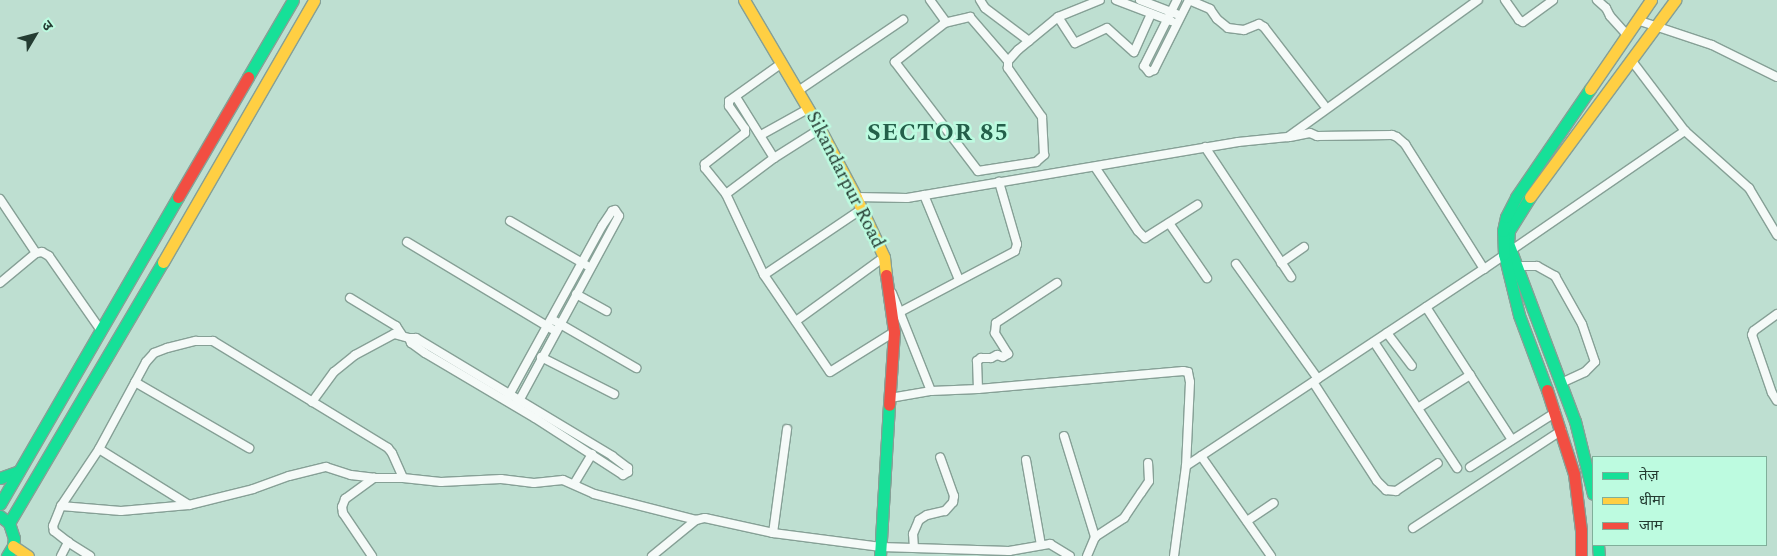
<!DOCTYPE html>
<html>
<head>
<meta charset="utf-8">
<style>
  body { margin:0 }
  #map { position:relative; width:1777px; height:556px; overflow:hidden; background:#bedfd1; font-family:Spectral,"Noto Sans Devanagari",serif }
  div>[style] { position:absolute }
  .roads { filter:drop-shadow(1px 0 #86a096) drop-shadow(-1px 0 #86a096) drop-shadow(0 1px #86a096) drop-shadow(0 -1px #86a096) }
  .street>* { height:8px; margin:-4px; padding:0 4px; transform-origin:4px; border-radius:4px; background:#f5faf8 }
  .fast>* { height:11px; margin:-5.5px; padding:0 5.5px; transform-origin:5.5px; border-radius:5.5px; background:#16e098 }
  .slow>* { height:11px; margin:-5.5px; padding:0 5.5px; transform-origin:5.5px; border-radius:5.5px; background:#ffcf43 }
  .jam>* { height:11px; margin:-5.5px; padding:0 5.5px; transform-origin:5.5px; border-radius:5.5px; background:#f24e42 }
  span { translate:-50% -50%; white-space:nowrap; text-align:center; line-height:1.15; -webkit-text-stroke:5px #bdfbe0; paint-order:stroke }
  .street-label { font-size:19px; color:#243c32 }
  .district-label { font-size:24px; color:#245f4a; font-weight:700; letter-spacing:1px }
  .legend { position:absolute; left:1592px; top:456px; width:175px; height:90px; box-sizing:border-box; background:#bdfbe0; border:1px solid #80af9a; margin:0; padding:6px 9px; list-style:none; font-size:15px; color:#243c32 }
  .legend li { display:flex; align-items:center; gap:10px; height:25px }
  .legend b { width:25px; border:1px solid #80af9a }
  .north { position:absolute; left:10px; top:10px; width:50px; height:50px; -webkit-text-stroke:4px #bdfbe0; paint-order:stroke; rotate:53deg; font-size:14px; font-weight:700; line-height:20px; text-align:center; color:#243c32 }
  .north::after { content:''; display:block; margin:auto; width:18px; height:22px; background:#243c32; clip-path:polygon(50% 0,100% 100%,50% 72%,0 100%) }
</style>
</head>
<body>
<div id="map">
  <div class="roads">
    <div class="street">
      <div style="left:930px;top:0;width:27px;rotate:54deg"></div>
      <div style="left:946px;top:22px;width:65px;rotate:141.9deg"></div>
      <div style="left:895px;top:62px;width:137px;rotate:52.7deg"></div>
      <div style="left:978px;top:171px;width:59px;rotate:-8.8deg"></div>
      <div style="left:1036px;top:162px;width:11px;rotate:-41deg"></div>
      <div style="left:1044px;top:155px;width:38px;rotate:-93deg"></div>
      <div style="left:1042px;top:117px;width:60px;rotate:-124.8deg"></div>
      <div style="left:1008px;top:68px;width:7px;rotate:-90deg"></div>
      <div style="left:1008px;top:61px;width:15px;rotate:-48deg"></div>
      <div style="left:1018px;top:50px;width:52px;rotate:-39.5deg"></div>
      <div style="left:1058px;top:17px;width:45px;rotate:-22deg"></div>
      <div style="left:980px;top:0;width:9px;rotate:58deg"></div>
      <div style="left:985px;top:8px;width:55px;rotate:36.9deg"></div>
      <div style="left:1116px;top:0;width:59px;rotate:20.9deg"></div>
      <div style="left:1140px;top:0;width:39px;rotate:21deg"></div>
      <div style="left:1177px;top:0;width:74px;rotate:116.6deg"></div>
      <div style="left:1144px;top:66px;width:8px;rotate:50deg"></div>
      <div style="left:1149px;top:72px;width:5px;rotate:-22deg"></div>
      <div style="left:1154px;top:70px;width:78px;rotate:-63.4deg"></div>
      <div style="left:1189px;top:0;width:23px;rotate:23deg"></div>
      <div style="left:1210px;top:9px;width:12px;rotate:55deg"></div>
      <div style="left:1217px;top:19px;width:14px;rotate:39deg"></div>
      <div style="left:1228px;top:28px;width:16px;rotate:7deg"></div>
      <div style="left:1244px;top:30px;width:16px;rotate:-22deg"></div>
      <div style="left:1259px;top:24px;width:6px;rotate:31deg"></div>
      <div style="left:1264px;top:27px;width:98px;rotate:52.4deg"></div>
      <div style="left:1505px;top:0;width:24px;rotate:55deg"></div>
      <div style="left:1519px;top:20px;width:4px;rotate:27deg"></div>
      <div style="left:1523px;top:22px;width:37px;rotate:-36deg"></div>
      <div style="left:1597px;top:0;width:12px;rotate:42deg"></div>
      <div style="left:1606px;top:8px;width:9px;rotate:63deg"></div>
      <div style="left:1610px;top:16px;width:25px;rotate:48deg"></div>
      <div style="left:1058px;top:17px;width:31px;rotate:57deg"></div>
      <div style="left:1075px;top:43px;width:35px;rotate:-25deg"></div>
      <div style="left:1107px;top:28px;width:36px;rotate:42deg"></div>
      <div style="left:1134px;top:52px;width:42px;rotate:-65.9deg"></div>
      <div style="left:1637px;top:20px;width:79px;rotate:18.4deg"></div>
      <div style="left:1712px;top:45px;width:72px;rotate:26.2deg"></div>
      <div style="left:944px;top:23px;width:27px;rotate:-13deg"></div>
      <div style="left:970px;top:17px;width:58px;rotate:49.2deg"></div>
      <div style="left:1632px;top:61px;width:88px;rotate:52.9deg"></div>
      <div style="left:782px;top:63px;width:65px;rotate:144.4deg"></div>
      <div style="left:729px;top:101px;width:5px;rotate:90deg"></div>
      <div style="left:729px;top:106px;width:28px;rotate:55deg"></div>
      <div style="left:745px;top:129px;width:4px;rotate:90deg"></div>
      <div style="left:745px;top:133px;width:51px;rotate:142.2deg"></div>
      <div style="left:705px;top:164px;width:4px;rotate:90deg"></div>
      <div style="left:705px;top:168px;width:33px;rotate:51deg"></div>
      <div style="left:726px;top:194px;width:89px;rotate:64.9deg"></div>
      <div style="left:764px;top:275px;width:117px;rotate:55.8deg"></div>
      <div style="left:830px;top:372px;width:75px;rotate:-32deg"></div>
      <div style="left:798px;top:91px;width:127px;rotate:-34.1deg"></div>
      <div style="left:736px;top:97px;width:72px;rotate:58.1deg"></div>
      <div style="left:761px;top:135px;width:54px;rotate:-29deg"></div>
      <div style="left:1290px;top:137px;width:20px;rotate:-11deg"></div>
      <div style="left:1310px;top:133px;width:8px;rotate:23deg"></div>
      <div style="left:1317px;top:136px;width:75px;rotate:-0.8deg"></div>
      <div style="left:1392px;top:135px;width:5px;rotate:22deg"></div>
      <div style="left:1397px;top:137px;width:11px;rotate:41deg"></div>
      <div style="left:1405px;top:144px;width:148px;rotate:57.7deg"></div>
      <div style="left:1205px;top:147px;width:156px;rotate:56.5deg"></div>
      <div style="left:1095px;top:167px;width:77px;rotate:56.1deg"></div>
      <div style="left:1138px;top:231px;width:10px;rotate:45deg"></div>
      <div style="left:1145px;top:238px;width:62px;rotate:-32.4deg"></div>
      <div style="left:726px;top:194px;width:60px;rotate:-36.9deg"></div>
      <div style="left:774px;top:158px;width:54px;rotate:-32.2deg"></div>
      <div style="left:924px;top:195px;width:92px;rotate:67.6deg"></div>
      <div style="left:856px;top:197px;width:51px;rotate:1.1deg"></div>
      <div style="left:907px;top:198px;width:336px;rotate:-9.6deg"></div>
      <div style="left:1238px;top:142px;width:50px;rotate:-5.7deg"></div>
      <div style="left:1288px;top:137px;width:234px;rotate:-35.8deg"></div>
      <div style="left:0;top:199px;width:65px;rotate:56.3deg"></div>
      <div style="left:510px;top:221px;width:88px;rotate:30.1deg"></div>
      <div style="left:1169px;top:223px;width:67px;rotate:55.4deg"></div>
      <div style="left:407px;top:242px;width:169px;rotate:31deg"></div>
      <div style="left:1281px;top:263px;width:28px;rotate:-35deg"></div>
      <div style="left:1236px;top:264px;width:141px;rotate:54.5deg"></div>
      <div style="left:1517px;top:266px;width:20px"></div>
      <div style="left:1537px;top:266px;width:21px;rotate:29deg"></div>
      <div style="left:1555px;top:276px;width:55px;rotate:60.6deg"></div>
      <div style="left:1582px;top:324px;width:40px;rotate:71.1deg"></div>
      <div style="left:1595px;top:362px;width:14px;rotate:135deg"></div>
      <div style="left:1585px;top:372px;width:26px;rotate:155deg"></div>
      <div style="left:764px;top:275px;width:118px;rotate:-34deg"></div>
      <div style="left:0;top:283px;width:47px;rotate:-39.8deg"></div>
      <div style="left:36px;top:253px;width:6px;rotate:-9deg"></div>
      <div style="left:42px;top:252px;width:8px;rotate:30deg"></div>
      <div style="left:49px;top:256px;width:89px;rotate:55.1deg"></div>
      <div style="left:892px;top:293px;width:105px;rotate:68.3deg"></div>
      <div style="left:576px;top:294px;width:35px;rotate:29deg"></div>
      <div style="left:350px;top:298px;width:54px;rotate:31.3deg"></div>
      <div style="left:396px;top:326px;width:11px;rotate:56deg"></div>
      <div style="left:1426px;top:307px;width:158px;rotate:57.1deg"></div>
      <div style="left:900px;top:312px;width:130px;rotate:-27.9deg"></div>
      <div style="left:1015px;top:251px;width:7px;rotate:-74deg"></div>
      <div style="left:1017px;top:244px;width:65px;rotate:-106.2deg"></div>
      <div style="left:1777px;top:314px;width:29px;rotate:144deg"></div>
      <div style="left:1754px;top:331px;width:4px;rotate:117deg"></div>
      <div style="left:1752px;top:335px;width:61px;rotate:71deg"></div>
      <div style="left:1772px;top:393px;width:9px;rotate:58deg"></div>
      <div style="left:555px;top:321px;width:94px;rotate:30.1deg"></div>
      <div style="left:796px;top:321px;width:109px;rotate:-36deg"></div>
      <div style="left:1387px;top:333px;width:41px;rotate:52.9deg"></div>
      <div style="left:409px;top:338px;width:7px"></div>
      <div style="left:416px;top:338px;width:229px;rotate:31deg"></div>
      <div style="left:612px;top:456px;width:20px;rotate:37deg"></div>
      <div style="left:628px;top:468px;width:4px;rotate:90deg"></div>
      <div style="left:628px;top:472px;width:6px;rotate:149deg"></div>
      <div style="left:623px;top:475px;width:105px;rotate:-147.1deg"></div>
      <div style="left:535px;top:418px;width:128px;rotate:-149.4deg"></div>
      <div style="left:425px;top:353px;width:17px;rotate:-144deg"></div>
      <div style="left:411px;top:343px;width:5px;rotate:-112deg"></div>
      <div style="left:1374px;top:342px;width:151px;rotate:56.6deg"></div>
      <div style="left:541px;top:357px;width:82px;rotate:26.9deg"></div>
      <div style="left:135px;top:382px;width:132px;rotate:30.1deg"></div>
      <div style="left:1313px;top:382px;width:118px;rotate:57.1deg"></div>
      <div style="left:1377px;top:481px;width:13px;rotate:45deg"></div>
      <div style="left:1386px;top:490px;width:10px;rotate:6deg"></div>
      <div style="left:1396px;top:491px;width:50px;rotate:-33.7deg"></div>
      <div style="left:978px;top:389px;width:28px;rotate:-92deg"></div>
      <div style="left:977px;top:361px;width:5px;rotate:-37deg"></div>
      <div style="left:981px;top:358px;width:10px"></div>
      <div style="left:991px;top:358px;width:7px;rotate:-27deg"></div>
      <div style="left:997px;top:355px;width:6px;rotate:18deg"></div>
      <div style="left:1003px;top:357px;width:6px;rotate:-31deg"></div>
      <div style="left:1008px;top:354px;width:25px;rotate:-122deg"></div>
      <div style="left:995px;top:333px;width:10px;rotate:-84deg"></div>
      <div style="left:996px;top:323px;width:73px;rotate:-33.3deg"></div>
      <div style="left:508px;top:397px;width:195px;rotate:-61.2deg"></div>
      <div style="left:602px;top:226px;width:18px;rotate:-56deg"></div>
      <div style="left:612px;top:211px;width:3px;rotate:-18deg"></div>
      <div style="left:615px;top:210px;width:7px;rotate:56deg"></div>
      <div style="left:619px;top:216px;width:213px;rotate:118.4deg"></div>
      <div style="left:890px;top:398px;width:42px;rotate:-9.7deg"></div>
      <div style="left:931px;top:391px;width:47px;rotate:-2.4deg"></div>
      <div style="left:978px;top:389px;width:206px;rotate:-5deg"></div>
      <div style="left:1183px;top:371px;width:5px;rotate:11deg"></div>
      <div style="left:1188px;top:372px;width:10px;rotate:79deg"></div>
      <div style="left:1190px;top:382px;width:84px;rotate:92.7deg"></div>
      <div style="left:1186px;top:466px;width:91px;rotate:97.6deg"></div>
      <div style="left:312px;top:402px;width:37px;rotate:-54deg"></div>
      <div style="left:334px;top:372px;width:27px;rotate:-39deg"></div>
      <div style="left:355px;top:355px;width:44px;rotate:-28.3deg"></div>
      <div style="left:394px;top:334px;width:16px;rotate:15deg"></div>
      <div style="left:1418px;top:408px;width:62px;rotate:-32.4deg"></div>
      <div style="left:1064px;top:436px;width:106px;rotate:72.9deg"></div>
      <div style="left:99px;top:449px;width:106px;rotate:31.9deg"></div>
      <div style="left:1201px;top:456px;width:122px;rotate:55deg"></div>
      <div style="left:1026px;top:460px;width:86px;rotate:80deg"></div>
      <div style="left:1186px;top:466px;width:357px;rotate:-33.5deg"></div>
      <div style="left:1484px;top:269px;width:244px;rotate:-34.5deg"></div>
      <div style="left:1685px;top:131px;width:86px;rotate:41.7deg"></div>
      <div style="left:1749px;top:188px;width:55px;rotate:59.2deg"></div>
      <div style="left:1470px;top:467px;width:102px;rotate:-32.6deg"></div>
      <div style="left:574px;top:484px;width:35px;rotate:-59deg"></div>
      <div style="left:61px;top:506px;width:60px;rotate:4.8deg"></div>
      <div style="left:121px;top:511px;width:68px;rotate:-5deg"></div>
      <div style="left:189px;top:505px;width:66px;rotate:-14deg"></div>
      <div style="left:253px;top:489px;width:38px;rotate:-20deg"></div>
      <div style="left:289px;top:476px;width:38px;rotate:-14deg"></div>
      <div style="left:326px;top:467px;width:26px;rotate:18deg"></div>
      <div style="left:351px;top:475px;width:23px;rotate:7deg"></div>
      <div style="left:374px;top:478px;width:29px"></div>
      <div style="left:403px;top:478px;width:38px;rotate:6deg"></div>
      <div style="left:441px;top:482px;width:60px;rotate:-2.9deg"></div>
      <div style="left:501px;top:479px;width:33px;rotate:7deg"></div>
      <div style="left:534px;top:483px;width:29px;rotate:-6deg"></div>
      <div style="left:563px;top:480px;width:34px;rotate:24deg"></div>
      <div style="left:594px;top:494px;width:105px;rotate:14.3deg"></div>
      <div style="left:1247px;top:521px;width:32px;rotate:-34deg"></div>
      <div style="left:1413px;top:528px;width:178px;rotate:-33.3deg"></div>
      <div style="left:773px;top:533px;width:105px;rotate:-82.3deg"></div>
      <div style="left:914px;top:548px;width:14px;rotate:-94deg"></div>
      <div style="left:913px;top:534px;width:15px;rotate:-67deg"></div>
      <div style="left:919px;top:520px;width:9px;rotate:-32deg"></div>
      <div style="left:927px;top:515px;width:18px;rotate:-13deg"></div>
      <div style="left:945px;top:511px;width:12px;rotate:-48deg"></div>
      <div style="left:953px;top:502px;width:6px;rotate:-81deg"></div>
      <div style="left:954px;top:496px;width:41px;rotate:-109.7deg"></div>
      <div style="left:61px;top:556px;width:16px;rotate:-63deg"></div>
      <div style="left:90px;top:556px;width:26px;rotate:-148deg"></div>
      <div style="left:68px;top:542px;width:18px;rotate:-142deg"></div>
      <div style="left:54px;top:531px;width:5px;rotate:-101deg"></div>
      <div style="left:53px;top:526px;width:22px;rotate:-68deg"></div>
      <div style="left:61px;top:506px;width:69px;rotate:-56.3deg"></div>
      <div style="left:99px;top:449px;width:99px;rotate:-61.6deg"></div>
      <div style="left:146px;top:362px;width:12px;rotate:-48deg"></div>
      <div style="left:154px;top:353px;width:14px;rotate:-21deg"></div>
      <div style="left:167px;top:348px;width:30px;rotate:-14deg"></div>
      <div style="left:196px;top:341px;width:17px"></div>
      <div style="left:213px;top:341px;width:205px;rotate:31.4deg"></div>
      <div style="left:388px;top:448px;width:6px;rotate:51deg"></div>
      <div style="left:392px;top:453px;width:27px;rotate:66deg"></div>
      <div style="left:372px;top:556px;width:52px;rotate:-124deg"></div>
      <div style="left:343px;top:513px;width:6px;rotate:-99deg"></div>
      <div style="left:342px;top:507px;width:9px;rotate:-69deg"></div>
      <div style="left:345px;top:499px;width:36px;rotate:-36deg"></div>
      <div style="left:652px;top:556px;width:57px;rotate:-39.3deg"></div>
      <div style="left:696px;top:520px;width:9px;rotate:-13deg"></div>
      <div style="left:705px;top:518px;width:70px;rotate:12.4deg"></div>
      <div style="left:773px;top:533px;width:109px;rotate:7.4deg"></div>
      <div style="left:881px;top:547px;width:128px;rotate:1.8deg"></div>
      <div style="left:1009px;top:551px;width:42px;rotate:-9.7deg"></div>
      <div style="left:1050px;top:544px;width:23px;rotate:31deg"></div>
      <div style="left:1087px;top:556px;width:21px;rotate:-67deg"></div>
      <div style="left:1095px;top:537px;width:35px;rotate:-33deg"></div>
      <div style="left:1124px;top:518px;width:30px;rotate:-56deg"></div>
      <div style="left:1141px;top:493px;width:14px;rotate:-56deg"></div>
      <div style="left:1149px;top:481px;width:18px;rotate:-93deg"></div>
    </div>
    <div class="fast">
      <div style="left:248px;top:77px;width:89px;rotate:-59.7deg"></div>
      <div style="left:1530px;top:197px;width:39px;rotate:122deg"></div>
      <div style="left:1509px;top:230px;width:13px;rotate:94deg"></div>
      <div style="left:1508px;top:243px;width:190px;rotate:69.4deg"></div>
      <div style="left:1575px;top:421px;width:75px;rotate:76.1deg"></div>
      <div style="left:1547px;top:390px;width:80px;rotate:-110.5deg"></div>
      <div style="left:1519px;top:315px;width:63px;rotate:-103.8deg"></div>
      <div style="left:1504px;top:254px;width:23px;rotate:-92deg"></div>
      <div style="left:1503px;top:231px;width:14px;rotate:-78deg"></div>
      <div style="left:1506px;top:217px;width:22px;rotate:-63deg"></div>
      <div style="left:1516px;top:197px;width:131px;rotate:-55.6deg"></div>
      <div style="left:0;top:478px;width:20px;rotate:-20deg"></div>
      <div style="left:0;top:504px;width:355px;rotate:-59.9deg"></div>
      <div style="left:0;top:516px;width:11px;rotate:38deg"></div>
      <div style="left:9px;top:523px;width:16px;rotate:72deg"></div>
      <div style="left:14px;top:538px;width:8px;rotate:97deg"></div>
      <div style="left:13px;top:546px;width:12px;rotate:121deg"></div>
      <div style="left:9px;top:523px;width:303px;rotate:-59.5deg"></div>
      <div style="left:1598px;top:545px;width:11px;rotate:85deg"></div>
      <div style="left:880px;top:556px;width:151px;rotate:-86.6deg"></div>
    </div>
    <div class="slow">
      <div style="left:744px;top:0;width:150px;rotate:59.5deg"></div>
      <div style="left:820px;top:129px;width:77px;rotate:62.1deg"></div>
      <div style="left:856px;top:197px;width:66px;rotate:65deg"></div>
      <div style="left:884px;top:257px;width:18px;rotate:84deg"></div>
      <div style="left:1590px;top:89px;width:108px;rotate:-55.6deg"></div>
      <div style="left:1530px;top:197px;width:245px;rotate:-53.6deg"></div>
      <div style="left:163px;top:262px;width:302px;rotate:-60deg"></div>
      <div style="left:13px;top:546px;width:18px;rotate:34deg"></div>
    </div>
    <div class="jam">
      <div style="left:178px;top:197px;width:139px;rotate:-59.7deg"></div>
      <div style="left:886px;top:275px;width:58px;rotate:82deg"></div>
      <div style="left:894px;top:332px;width:73px;rotate:93.9deg"></div>
      <div style="left:1547px;top:390px;width:88px;rotate:72.2deg"></div>
      <div style="left:1574px;top:474px;width:56px;rotate:82.9deg"></div>
      <div style="left:1581px;top:530px;width:26px;rotate:90deg"></div>
    </div>
  </div>
  <div class="street-label">
    <span style="left:845px;top:180px;rotate:63deg">Sikandarpur Road</span>
  </div>
  <div class="district-label">
    <span style="left:938px;top:134px">SECTOR 85</span>
  </div>
  <ul class="legend">
  <li><b style="height:6px;background:#16e098"></b>तेज़</li>
  <li><b style="height:6px;background:#ffcf43"></b>धीमा</li>
  <li><b style="height:6px;background:#f24e42"></b>जाम</li>
  </ul>
  <div class="north">उ</div>
</div>
</body>
</html>
